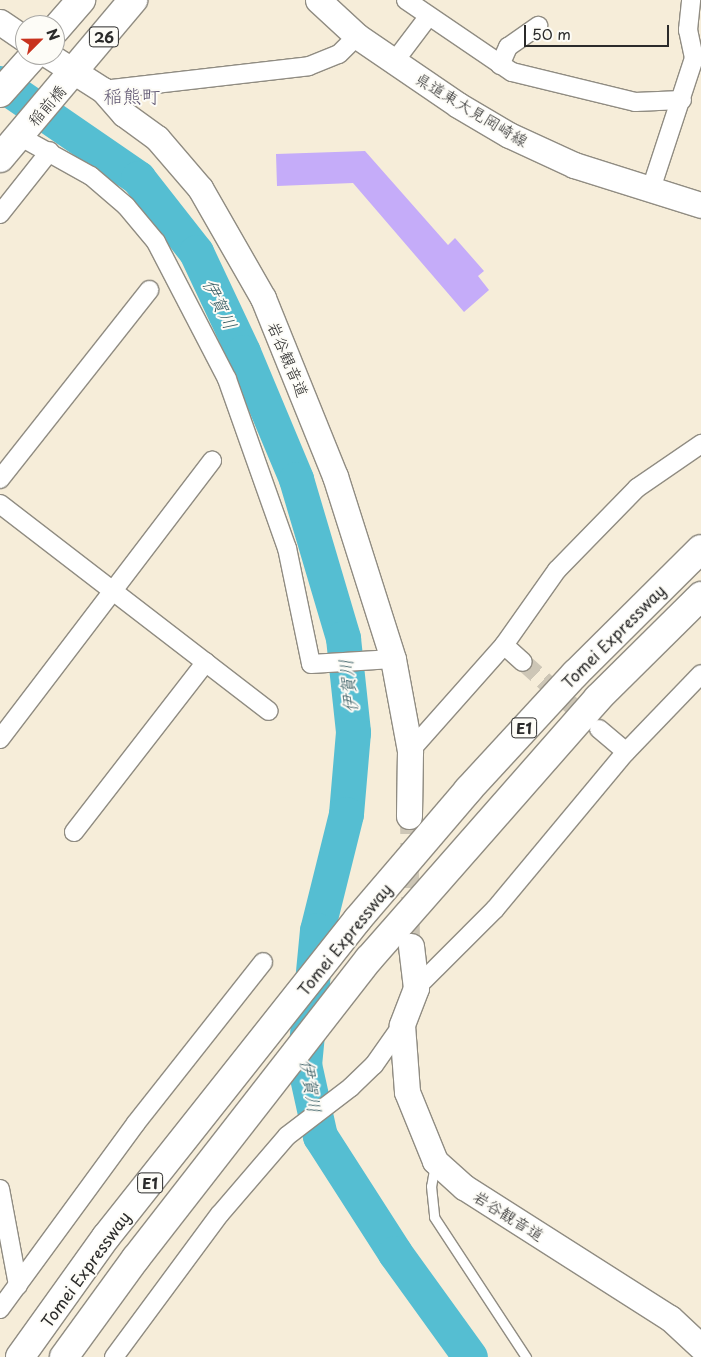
<!DOCTYPE html>
<html>
<head>
<meta charset="utf-8">
<style>
  body { margin:0 }
  #map { position:relative; width:701px; height:1357px; overflow:hidden; background:#f6edd9; font-family:"Playpen Sans","Klee One",sans-serif }
  div>[style] { position:absolute }
  .river>* { height:35px; margin:-17.5px; padding:0 17.5px; transform-origin:17.5px; border-radius:17.5px; background:#55bed2 }
  .building>* { inset:0; background:#c5acf9 }
  .street-tunnel>* { height:18px; margin-top:-9px; transform-origin:0; background:repeating-linear-gradient(90deg,#cdc6b6 0 18px,transparent 0 27px) }
  .roads { filter:drop-shadow(1px 0 #908c82) drop-shadow(-1px 0 #908c82) drop-shadow(0 1px #908c82) drop-shadow(0 -1px #908c82) }
  .lane>* { height:9px; margin:-4.5px; padding:0 4.5px; transform-origin:4.5px; border-radius:4.5px; background:#fff }
  .street>* { height:18px; margin:-9px; padding:0 9px; transform-origin:9px; border-radius:9px; background:#fff }
  .secondary>* { height:25px; margin:-12.5px; padding:0 12.5px; transform-origin:12.5px; border-radius:12.5px; background:#fff }
  .primary>* { height:28px; margin:-14px; padding:0 14px; transform-origin:14px; border-radius:14px; background:#fff }
  .highway>* { height:28px; margin:-14px; padding:0 14px; transform-origin:14px; border-radius:14px; background:#fff }
  span { translate:-50% -50%; white-space:nowrap; text-align:center; line-height:1.15; -webkit-text-stroke:4px #fdfcf7; paint-order:stroke }
  .shield-label span { padding:1px 4px; background:#fdfcf7; border:1px solid; border-radius:4px; -webkit-text-stroke-width:0 }
  .shield-label { font-size:15px; color:#2b2b2b; font-weight:700 }
  .street-label { font-size:16px; color:#2b2b2b }
  .water-label { font-size:18px; color:#3a5e65; font-style:italic }
  .quarter-label { font-size:19px; color:#615873 }
  .north { position:absolute; left:15px; top:15px; width:50px; height:50px; box-sizing:border-box; background:#fdfcf7; border:1px solid #a9a8a5; border-radius:50%; rotate:67deg; font-size:14px; font-weight:700; line-height:20px; text-align:center; color:#2b2b2b }
  .north::after { content:''; display:block; margin:auto; width:18px; height:22px; background:#c8321e; clip-path:polygon(50% 0,100% 100%,50% 72%,0 100%) }
  .scale { position:absolute; left:524px; top:25px; width:145px; height:22px; box-sizing:border-box; border:2px solid #2b2b2b; border-top:0; padding-left:6px; font-size:15px; line-height:18px; white-space:nowrap; color:#2b2b2b; -webkit-text-stroke:4px #fdfcf7; paint-order:stroke }
</style>
</head>
<body>
<div id="map">
  <div class="river">
    <div style="left:0;top:83px;width:168px;rotate:34.5deg"></div>
    <div style="left:138px;top:178px;width:94px;rotate:51.9deg"></div>
    <div style="left:196px;top:252px;width:110px;rotate:64.8deg"></div>
    <div style="left:243px;top:352px;width:138px;rotate:67.3deg"></div>
    <div style="left:296px;top:479px;width:166px;rotate:73.5deg"></div>
    <div style="left:343px;top:638px;width:95px;rotate:83.9deg"></div>
    <div style="left:353px;top:732px;width:82px;rotate:94.9deg"></div>
    <div style="left:346px;top:814px;width:120px;rotate:104deg"></div>
    <div style="left:317px;top:930px;width:135px;rotate:95.5deg"></div>
    <div style="left:304px;top:1064px;width:74px;rotate:77.5deg"></div>
    <div style="left:320px;top:1136px;width:139px;rotate:57.3deg"></div>
    <div style="left:395px;top:1253px;width:128px;rotate:54.2deg"></div>
  </div>
  <div class="building">
    <div style="clip-path:polygon(365px 151px,448px 245px,455px 238px,484px 271px,478px 276px,489px 290px,464px 312px,353px 183px,277px 186px,276px 154px)"></div>
  </div>
  <div class="street-tunnel">
    <div style="left:523px;top:662px;width:90px;rotate:41.8deg"></div>
    <div style="left:409px;top:816px;width:130px;rotate:89.1deg"></div>
  </div>
  <div class="roads">
    <div class="lane">
      <div style="left:435px;top:1164px;width:22px;rotate:100deg"></div>
      <div style="left:431px;top:1186px;width:31px;rotate:84deg"></div>
      <div style="left:434px;top:1217px;width:168px;rotate:56.7deg"></div>
    </div>
    <div class="street">
      <div style="left:406px;top:0;width:128px;rotate:34.2deg"></div>
      <div style="left:512px;top:72px;width:127px;rotate:13.7deg"></div>
      <div style="left:635px;top:102px;width:47px;rotate:-2.4deg"></div>
      <div style="left:394px;top:62px;width:56px;rotate:-52.9deg"></div>
      <div style="left:500px;top:65px;width:20px;rotate:-66deg"></div>
      <div style="left:508px;top:47px;width:37px;rotate:-35deg"></div>
      <div style="left:103px;top:90px;width:207px;rotate:-6.6deg"></div>
      <div style="left:309px;top:66px;width:32px;rotate:-22deg"></div>
      <div style="left:339px;top:54px;width:25px;rotate:-45deg"></div>
      <div style="left:19px;top:136px;width:82px;rotate:29.1deg"></div>
      <div style="left:91px;top:176px;width:46px;rotate:40.6deg"></div>
      <div style="left:126px;top:206px;width:47px;rotate:50.2deg"></div>
      <div style="left:156px;top:242px;width:154px;rotate:62.6deg"></div>
      <div style="left:227px;top:379px;width:179px;rotate:70.5deg"></div>
      <div style="left:287px;top:548px;width:118px;rotate:78.3deg"></div>
      <div style="left:311px;top:664px;width:82px;rotate:-3.5deg"></div>
      <div style="left:651px;top:189px;width:138px;rotate:-71.8deg"></div>
      <div style="left:694px;top:58px;width:29px;rotate:-102deg"></div>
      <div style="left:688px;top:30px;width:30px;rotate:-84deg"></div>
      <div style="left:0;top:214px;width:80px;rotate:-51.6deg"></div>
      <div style="left:0;top:479px;width:241px;rotate:-51.7deg"></div>
      <div style="left:0;top:504px;width:339px;rotate:37.6deg"></div>
      <div style="left:504px;top:645px;width:25px;rotate:42deg"></div>
      <div style="left:599px;top:729px;width:35px;rotate:40deg"></div>
      <div style="left:0;top:739px;width:350px;rotate:-52.7deg"></div>
      <div style="left:410px;top:751px;width:142px;rotate:-48.4deg"></div>
      <div style="left:504px;top:645px;width:92px;rotate:-54.8deg"></div>
      <div style="left:557px;top:570px;width:115px;rotate:-45.7deg"></div>
      <div style="left:637px;top:488px;width:78px;rotate:-34.5deg"></div>
      <div style="left:74px;top:832px;width:215px;rotate:-52.2deg"></div>
      <div style="left:416px;top:988px;width:112px;rotate:-45deg"></div>
      <div style="left:495px;top:909px;width:204px;rotate:-50.2deg"></div>
      <div style="left:626px;top:752px;width:108px;rotate:-46.1deg"></div>
      <div style="left:0;top:1189px;width:98px;rotate:79.4deg"></div>
      <div style="left:0;top:1309px;width:230px;rotate:-53.8deg"></div>
      <div style="left:136px;top:1123px;width:205px;rotate:-51.7deg"></div>
      <div style="left:114px;top:1357px;width:178px;rotate:-53.5deg"></div>
      <div style="left:220px;top:1214px;width:103px;rotate:-49.3deg"></div>
      <div style="left:287px;top:1136px;width:81px;rotate:-37.4deg"></div>
      <div style="left:351px;top:1087px;width:32px;rotate:-44deg"></div>
      <div style="left:374px;top:1065px;width:49px;rotate:-55deg"></div>
    </div>
    <div class="secondary">
      <div style="left:318px;top:0;width:53px;rotate:42.7deg"></div>
      <div style="left:357px;top:36px;width:122px;rotate:34.3deg"></div>
      <div style="left:458px;top:105px;width:59px;rotate:30.5deg"></div>
      <div style="left:509px;top:135px;width:72px;rotate:24.8deg"></div>
      <div style="left:574px;top:165px;width:133px;rotate:17.5deg"></div>
      <div style="left:0;top:22px;width:30px;rotate:34deg"></div>
      <div style="left:48px;top:55px;width:65px;rotate:32.5deg"></div>
      <div style="left:103px;top:90px;width:32px;rotate:49deg"></div>
      <div style="left:124px;top:114px;width:41px;rotate:36deg"></div>
      <div style="left:157px;top:138px;width:66px;rotate:49.3deg"></div>
      <div style="left:200px;top:188px;width:127px;rotate:60.2deg"></div>
      <div style="left:263px;top:298px;width:192px;rotate:68deg"></div>
      <div style="left:335px;top:476px;width:192px;rotate:72.4deg"></div>
      <div style="left:393px;top:659px;width:94px;rotate:79.5deg"></div>
      <div style="left:410px;top:751px;width:65px;rotate:90.9deg"></div>
      <div style="left:411px;top:946px;width:42px;rotate:83.2deg"></div>
      <div style="left:416px;top:988px;width:40px;rotate:111deg"></div>
      <div style="left:402px;top:1025px;width:67px;rotate:85.7deg"></div>
      <div style="left:407px;top:1092px;width:74px;rotate:67.9deg"></div>
      <div style="left:435px;top:1161px;width:39px;rotate:42deg"></div>
      <div style="left:464px;top:1187px;width:244px;rotate:32.5deg"></div>
      <div style="left:670px;top:1318px;width:42px;rotate:43.1deg"></div>
    </div>
    <div class="primary">
      <div style="left:55px;top:30px;width:40px;rotate:-49deg"></div>
      <div style="left:0;top:93px;width:51px;rotate:-48.2deg"></div>
      <div style="left:0;top:158px;width:207px;rotate:-49.9deg"></div>
    </div>
    <div class="highway">
      <div style="left:20px;top:1357px;width:148px;rotate:-54.4deg"></div>
      <div style="left:106px;top:1237px;width:406px;rotate:-51.6deg"></div>
      <div style="left:358px;top:919px;width:170px;rotate:-49.5deg"></div>
      <div style="left:468px;top:790px;width:158px;rotate:-47.3deg"></div>
      <div style="left:575px;top:674px;width:177px;rotate:-44.8deg"></div>
      <div style="left:64px;top:1357px;width:122px;rotate:-54deg"></div>
      <div style="left:136px;top:1258px;width:379px;rotate:-52.1deg"></div>
      <div style="left:369px;top:959px;width:347px;rotate:-48.7deg"></div>
      <div style="left:598px;top:698px;width:145px;rotate:-44.7deg"></div>
    </div>
  </div>
  <div class="shield-label">
    <span style="left:104px;top:37px">26</span>
    <span style="left:524px;top:728px">E1</span>
    <span style="left:150px;top:1183px">E1</span>
  </div>
  <div class="street-label">
    <span style="left:46px;top:105px;rotate:-49deg">稲前橋</span>
    <span style="left:472px;top:109px;rotate:31deg">県道東大見岡崎線</span>
    <span style="left:289px;top:359px;rotate:67deg">岩谷観音道</span>
    <span style="left:613px;top:636px;rotate:-45deg">Tomei Expressway</span>
    <span style="left:344px;top:939px;rotate:-51deg">Tomei Expressway</span>
    <span style="left:509px;top:1215px;rotate:32deg">岩谷観音道</span>
    <span style="left:85px;top:1269px;rotate:-54deg">Tomei Expressway</span>
  </div>
  <div class="water-label">
    <span style="left:220px;top:304px;rotate:64deg">伊賀川</span>
    <span style="left:348px;top:686px;rotate:-96deg">伊賀川</span>
    <span style="left:311px;top:1086px;rotate:81deg">伊賀川</span>
  </div>
  <div class="quarter-label">
    <span style="left:132px;top:96px">稲熊町</span>
  </div>
  <div class="north">N</div>
  <div class="scale">50 m</div>
</div>
</body>
</html>
